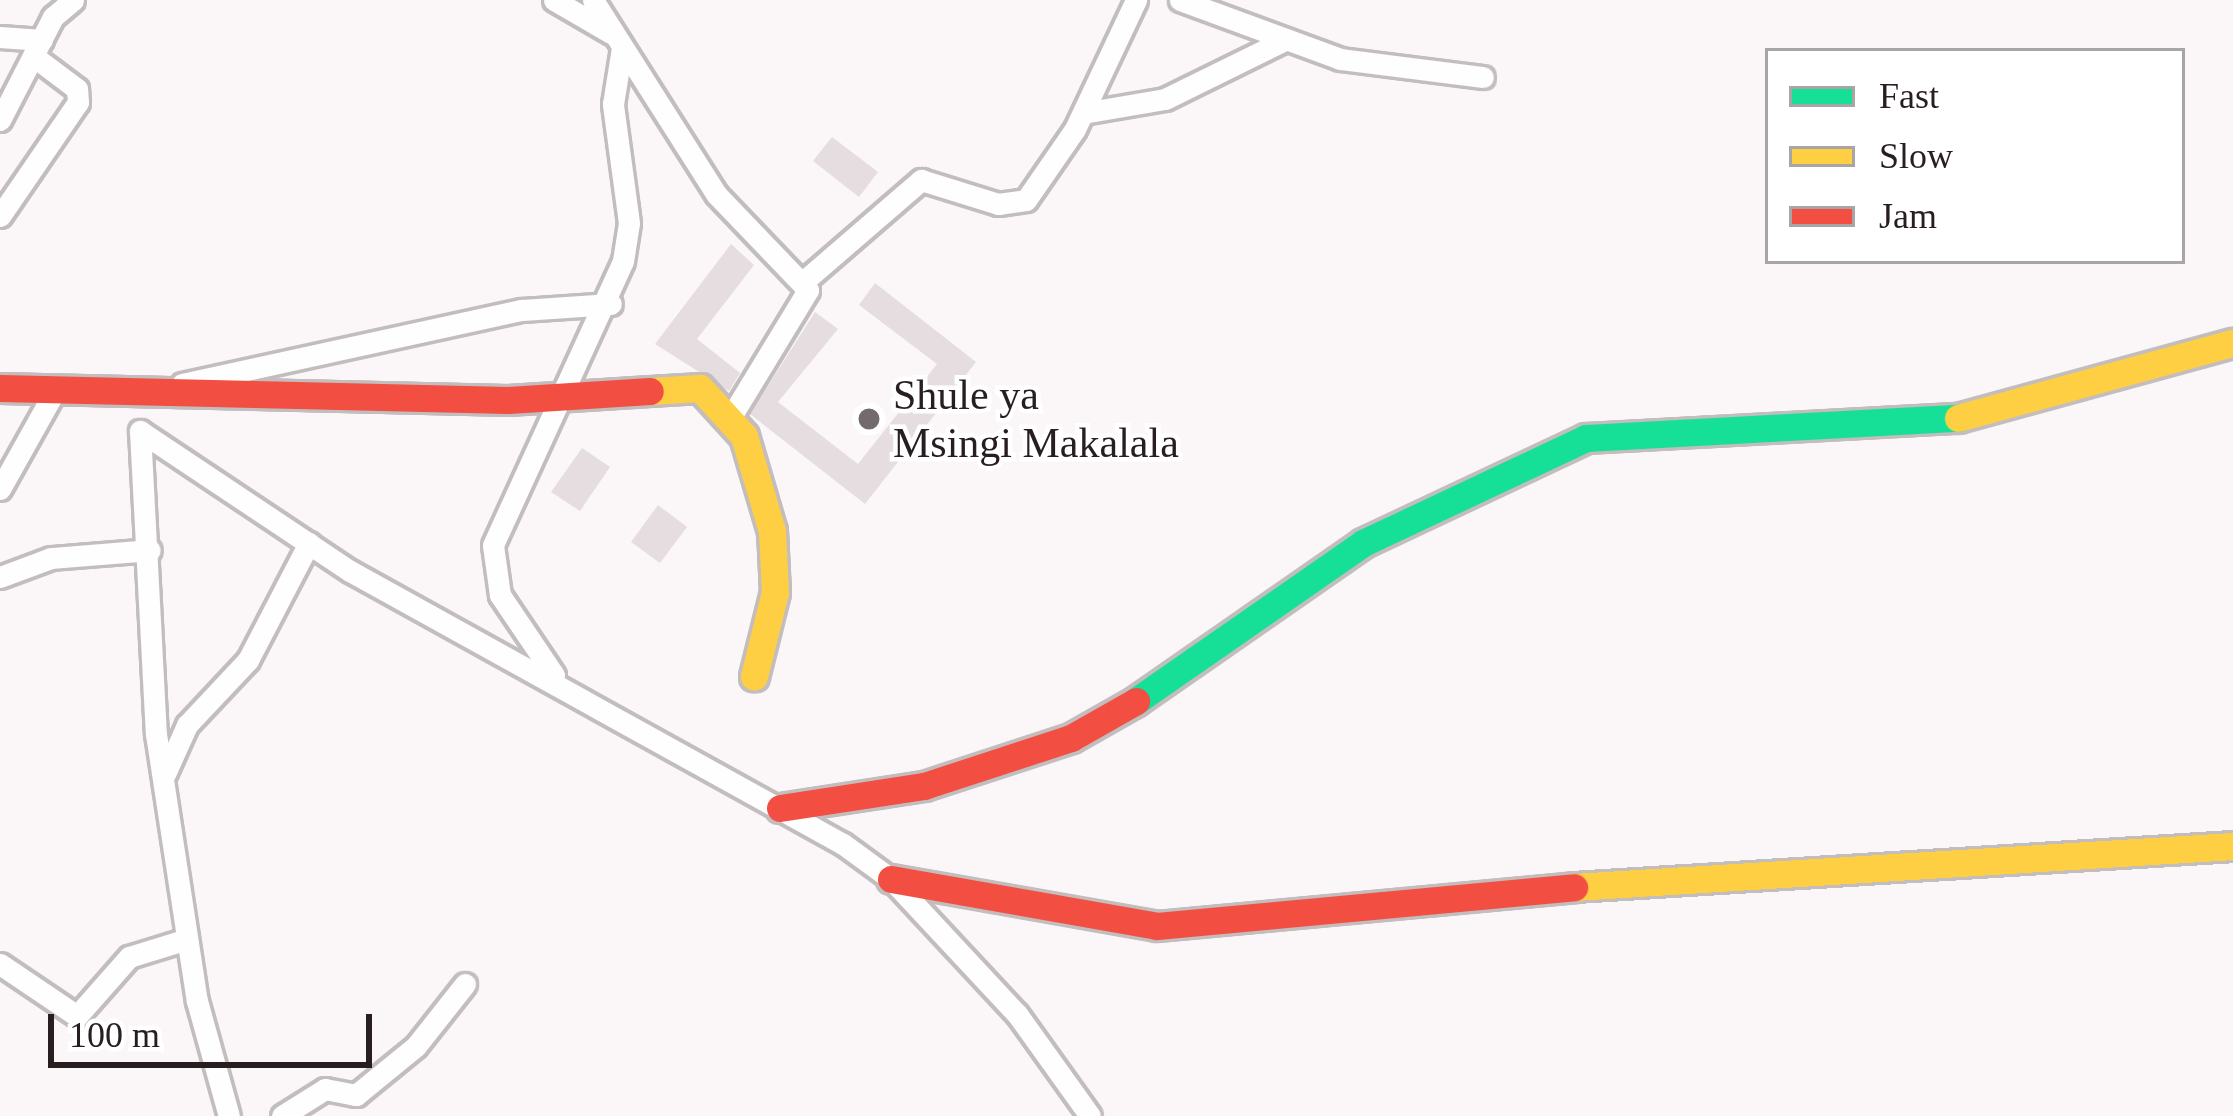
<!DOCTYPE html>
<html>
<head>
<meta charset="utf-8">
<style>
  body { margin:0 }
  #map { position:relative; width:2233px; height:1116px; overflow:hidden; background:#fbf7f8; font-family:Georgia,serif }
  div>[style] { position:absolute }
  .building>* { inset:0; background:#e5dddf }
  .roads { filter:drop-shadow(3px 0 #c3bdbe) drop-shadow(-3px 0 #c3bdbe) drop-shadow(0 3px #c3bdbe) drop-shadow(0 -3px #c3bdbe) }
  .street>* { height:21px; margin:-10.5px; padding:0 10.5px; transform-origin:10.5px; border-radius:10.5px; background:#fefefe }
  .fast>* { height:27px; margin:-13.5px; padding:0 13.5px; transform-origin:13.5px; border-radius:13.5px; background:#16e098 }
  .slow>* { height:27px; margin:-13.5px; padding:0 13.5px; transform-origin:13.5px; border-radius:13.5px; background:#ffcf43 }
  .jam>* { height:27px; margin:-13.5px; padding:0 13.5px; transform-origin:13.5px; border-radius:13.5px; background:#f24e42 }
  .dots>* { width:33px; height:33px; translate:-50% -50%; box-sizing:border-box; border:6px solid #fff; border-radius:50% }
  span { translate:-50% -50%; white-space:nowrap; text-align:center; line-height:1.15; -webkit-text-stroke:9px #fff; paint-order:stroke }
  .poi-label { font-size:42px; color:#281e20 }
  .left { translate:0 -50%; text-align:left }
  .legend { position:absolute; left:1765px; top:48px; width:420px; height:216px; box-sizing:border-box; background:#fff; border:3px solid #a9a5a6; margin:0; padding:15px 21px; list-style:none; font-size:36px; color:#281e20 }
  .legend li { display:flex; align-items:center; gap:24px; height:60px }
  .legend b { width:60px; border:3px solid #a9a5a6 }
  .scale { position:absolute; left:48px; top:1014px; width:324px; height:54px; box-sizing:border-box; border:6px solid #281e20; border-top:0; padding-left:15px; font-size:36px; line-height:42px; white-space:nowrap; color:#281e20; -webkit-text-stroke:9px #fff; paint-order:stroke }
</style>
</head>
<body>
<div id="map">
  <div class="building">
    <div style="clip-path:polygon(832px 137px,878px 172px,859px 197px,813px 161px)"></div>
    <div style="clip-path:polygon(731px 244px,754px 265px,697px 339px,740px 373px,729px 391px,655px 344px)"></div>
    <div style="clip-path:polygon(875px 283px,976px 362px,865px 504px,750px 414px,815px 312px,838px 329px,778px 402px,858px 464px,937px 364px,859px 305px)"></div>
    <div style="clip-path:polygon(582px 448px,610px 467px,580px 511px,551px 492px)"></div>
    <div style="clip-path:polygon(658px 505px,687px 527px,660px 563px,631px 542px)"></div>
  </div>
  <div class="roads">
    <div class="street">
      <div style="left:554px;top:0;width:66px;rotate:30.1deg"></div>
      <div style="left:593px;top:0;width:230px;rotate:57.6deg"></div>
      <div style="left:716px;top:194px;width:133px;rotate:46.2deg"></div>
      <div style="left:808px;top:290px;width:146px;rotate:121.3deg"></div>
      <div style="left:1180px;top:0;width:171px;rotate:20.2deg"></div>
      <div style="left:1340px;top:59px;width:144px;rotate:7.2deg"></div>
      <div style="left:0;top:37px;width:42px;rotate:4.1deg"></div>
      <div style="left:1083px;top:113px;width:83px;rotate:-9.7deg"></div>
      <div style="left:1165px;top:99px;width:131px;rotate:-26.2deg"></div>
      <div style="left:0;top:120px;width:116px;rotate:-62.8deg"></div>
      <div style="left:53px;top:17px;width:26px;rotate:-40deg"></div>
      <div style="left:0;top:216px;width:138px;rotate:-55.6deg"></div>
      <div style="left:78px;top:102px;width:13px;rotate:-94deg"></div>
      <div style="left:77px;top:89px;width:55px;rotate:-143.1deg"></div>
      <div style="left:804px;top:281px;width:155px;rotate:-40.8deg"></div>
      <div style="left:921px;top:180px;width:81px;rotate:17.3deg"></div>
      <div style="left:998px;top:204px;width:28px;rotate:-8deg"></div>
      <div style="left:1026px;top:200px;width:86px;rotate:-55.4deg"></div>
      <div style="left:1075px;top:129px;width:143px;rotate:-64.7deg"></div>
      <div style="left:182px;top:384px;width:348px;rotate:-12.3deg"></div>
      <div style="left:522px;top:310px;width:89px;rotate:-3.9deg"></div>
      <div style="left:140px;top:431px;width:252px;rotate:33.7deg"></div>
      <div style="left:350px;top:571px;width:564px;rotate:28.98deg"></div>
      <div style="left:843px;top:844px;width:59px;rotate:36.1deg"></div>
      <div style="left:891px;top:879px;width:185px;rotate:47deg"></div>
      <div style="left:1017px;top:1014px;width:125px;rotate:54.4deg"></div>
      <div style="left:140px;top:431px;width:303px;rotate:87deg"></div>
      <div style="left:156px;top:734px;width:270px;rotate:81.3deg"></div>
      <div style="left:197px;top:1001px;width:119px;rotate:74.5deg"></div>
      <div style="left:0;top:489px;width:117px;rotate:-60.8deg"></div>
      <div style="left:0;top:577px;width:54px;rotate:-20.4deg"></div>
      <div style="left:51px;top:558px;width:99px;rotate:-4.6deg"></div>
      <div style="left:554px;top:675px;width:97px;rotate:-124deg"></div>
      <div style="left:500px;top:595px;width:50px;rotate:-98deg"></div>
      <div style="left:493px;top:545px;width:312px;rotate:-65.4deg"></div>
      <div style="left:623px;top:261px;width:38px;rotate:-81deg"></div>
      <div style="left:629px;top:223px;width:120px;rotate:-97.7deg"></div>
      <div style="left:613px;top:104px;width:57px;rotate:-80.9deg"></div>
      <div style="left:165px;top:774px;width:54px;rotate:-65.8deg"></div>
      <div style="left:187px;top:725px;width:89px;rotate:-46.8deg"></div>
      <div style="left:248px;top:660px;width:132px;rotate:-62.5deg"></div>
      <div style="left:0;top:964px;width:93px;rotate:34deg"></div>
      <div style="left:77px;top:1016px;width:79px;rotate:-48.6deg"></div>
      <div style="left:129px;top:957px;width:61px;rotate:-17.2deg"></div>
      <div style="left:282px;top:1116px;width:51px;rotate:-32.1deg"></div>
      <div style="left:325px;top:1089px;width:32px;rotate:11deg"></div>
      <div style="left:356px;top:1095px;width:77px;rotate:-39.2deg"></div>
      <div style="left:416px;top:1046px;width:79px;rotate:-51.7deg"></div>
    </div>
    <div class="fast">
      <div style="left:1136px;top:701px;width:277px;rotate:-34.8deg"></div>
      <div style="left:1363px;top:543px;width:246px;rotate:-25.2deg"></div>
      <div style="left:1586px;top:438px;width:373px;rotate:-3.1deg"></div>
    </div>
    <div class="slow">
      <div style="left:650px;top:391px;width:50px;rotate:-3.4deg"></div>
      <div style="left:700px;top:388px;width:65px;rotate:47.5deg"></div>
      <div style="left:744px;top:436px;width:99px;rotate:73.6deg"></div>
      <div style="left:772px;top:531px;width:61px;rotate:87.2deg"></div>
      <div style="left:775px;top:592px;width:87px;rotate:104deg"></div>
      <div style="left:1958px;top:418px;width:285px;rotate:-15.3deg"></div>
      <div style="left:1574px;top:887px;width:660px;rotate:-3.56deg"></div>
    </div>
    <div class="jam">
      <div style="left:0;top:388px;width:508px;rotate:1.35deg"></div>
      <div style="left:508px;top:400px;width:142px;rotate:-3.6deg"></div>
      <div style="left:780px;top:808px;width:146px;rotate:-8.7deg"></div>
      <div style="left:924px;top:786px;width:155px;rotate:-18.1deg"></div>
      <div style="left:1071px;top:738px;width:75px;rotate:-29.6deg"></div>
      <div style="left:891px;top:879px;width:270px;rotate:10deg"></div>
      <div style="left:1157px;top:926px;width:419px;rotate:-5.3deg"></div>
    </div>
  </div>
  <div class="dots">
    <div style="left:869px;top:419px;background:#726a6c"></div>
  </div>
  <div class="poi-label">
    <span class="left" style="left:893px;top:419px">Shule ya<br>Msingi Makalala</span>
  </div>
  <ul class="legend">
  <li><b style="height:15px;background:#16e098"></b>Fast</li>
  <li><b style="height:15px;background:#ffcf43"></b>Slow</li>
  <li><b style="height:15px;background:#f24e42"></b>Jam</li>
  </ul>
  <div class="scale">100 m</div>
</div>
</body>
</html>
